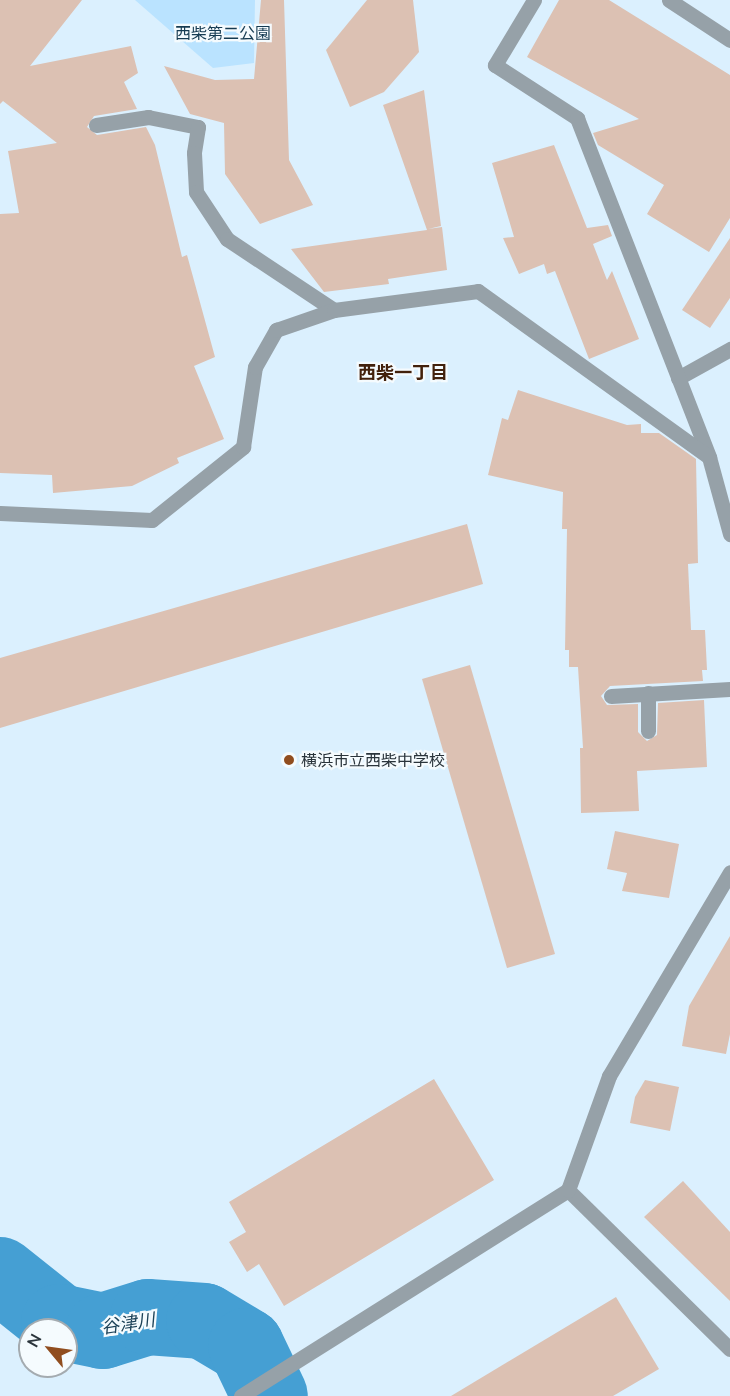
<!DOCTYPE html>
<html>
<head>
<meta charset="utf-8">
<style>
  body { margin:0 }
  #map { position:relative; width:730px; height:1396px; overflow:hidden; background:#dbf0fe; font-family:Mulish,"Noto Sans JP",sans-serif }
  div>[style] { position:absolute }
  .green>* { inset:0; background:#bae3ff }
  .river>* { height:76px; margin:-38px; padding:0 38px; transform-origin:38px; border-radius:38px; background:#459fd3 }
  .building>* { inset:0; background:#dcc1b3 }
  .service>* { height:15px; margin:-7.5px; padding:0 7.5px; transform-origin:7.5px; border-radius:7.5px; background:#96a1a8 }
  .minor>* { height:15px; margin:-7.5px; padding:0 7.5px; transform-origin:7.5px; border-radius:7.5px; background:#96a1a8 }
  .dots>* { width:16px; height:16px; translate:-50% -50%; box-sizing:border-box; border:3px solid #f5fbfe; border-radius:50% }
  span { translate:-50% -50%; white-space:nowrap; text-align:center; line-height:1.15; -webkit-text-stroke:4.5px #f5fbfe; paint-order:stroke }
  .park-label { font-size:16px; color:#153b52 }
  .poi-label { font-size:16px; color:#2a343b }
  .left { translate:0 -50%; text-align:left }
  .neighbourhood-label { font-size:18px; color:#42210c; font-weight:700 }
  .water-label { font-size:18px; color:#1c4258; font-style:italic }
  .north { position:absolute; left:18px; top:1318px; width:60px; height:60px; box-sizing:border-box; background:#f5fbfe; border:2px solid #a4abb0; border-radius:50%; rotate:299deg; font-size:16px; font-weight:700; line-height:24px; text-align:center; color:#2a343b }
  .north::after { content:''; display:block; margin:auto; width:21px; height:27px; background:#904d1f; clip-path:polygon(50% 0,100% 100%,50% 72%,0 100%) }
</style>
</head>
<body>
<div id="map">
  <div class="green">
    <div style="clip-path:polygon(135px 0,255px 0,254px 63px,213px 68px)"></div>
  </div>
  <div class="river">
    <div style="left:0;top:1275px;width:75px;rotate:38.5deg"></div>
    <div style="left:59px;top:1322px;width:45px;rotate:11.6deg"></div>
    <div style="left:103px;top:1331px;width:47px;rotate:-17.3deg"></div>
    <div style="left:148px;top:1317px;width:56px;rotate:4.1deg"></div>
    <div style="left:204px;top:1321px;width:49px;rotate:30.8deg"></div>
    <div style="left:246px;top:1346px;width:55px;rotate:64.4deg"></div>
  </div>
  <div class="building">
    <div style="clip-path:polygon(0 0,82px 0,30px 66px,131px 46px,138px 73px,124px 82px,137px 109px,94px 116px,87px 127px,97px 135px,146px 127px,155px 145px,182px 257px,187px 255px,215px 357px,194px 366px,224px 439px,177px 458px,179px 463px,132px 486px,53px 493px,52px 475px,0 473px,0 214px,19px 213px,8px 151px,57px 143px,3px 101px,0 104px)"></div>
    <div style="clip-path:polygon(261px 0,284px 0,289px 160px,313px 205px,260px 224px,225px 174px,224px 123px,190px 114px,164px 66px,215px 80px,254px 79px)"></div>
    <div style="clip-path:polygon(367px 0,413px 0,419px 52px,384px 92px,350px 107px,326px 50px)"></div>
    <div style="clip-path:polygon(559px 0,609px 0,730px 75px,730px 218px,709px 252px,647px 214px,664px 185px,598px 145px,593px 133px,639px 119px,527px 57px)"></div>
    <div style="clip-path:polygon(424px 90px,441px 226px,428px 229px,442px 227px,447px 270px,388px 279px,389px 284px,324px 292px,291px 249px,427px 230px,383px 105px)"></div>
    <div style="clip-path:polygon(554px 145px,587px 228px,608px 225px,612px 236px,593px 244px,607px 280px,612px 271px,639px 339px,589px 359px,555px 271px,547px 274px,544px 264px,519px 274px,503px 238px,514px 237px,492px 163px)"></div>
    <div style="clip-path:polygon(730px 238px,730px 298px,710px 328px,682px 310px)"></div>
    <div style="clip-path:polygon(518px 390px,627px 425px,641px 424px,641px 433px,659px 433px,696px 459px,698px 563px,688px 564px,691px 630px,705px 630px,707px 670px,702px 670px,703px 681px,610px 686px,601px 696px,607px 705px,638px 704px,638px 732px,647px 741px,657px 735px,658px 703px,704px 700px,707px 767px,637px 771px,639px 811px,581px 813px,580px 748px,583px 748px,578px 667px,569px 667px,569px 650px,565px 650px,567px 529px,562px 529px,563px 492px,488px 475px,502px 418px,508px 420px)"></div>
    <div style="clip-path:polygon(467px 524px,483px 584px,0 728px,0 658px)"></div>
    <div style="clip-path:polygon(470px 665px,555px 954px,507px 968px,422px 679px)"></div>
    <div style="clip-path:polygon(615px 831px,679px 844px,669px 898px,622px 891px,627px 873px,607px 869px)"></div>
    <div style="clip-path:polygon(730px 936px,730px 1034px,726px 1054px,682px 1046px,689px 1006px)"></div>
    <div style="clip-path:polygon(434px 1079px,494px 1180px,284px 1306px,259px 1264px,247px 1272px,229px 1242px,246px 1232px,229px 1202px)"></div>
    <div style="clip-path:polygon(645px 1080px,679px 1087px,670px 1131px,630px 1123px,635px 1097px)"></div>
    <div style="clip-path:polygon(683px 1181px,730px 1232px,730px 1301px,644px 1217px)"></div>
    <div style="clip-path:polygon(616px 1297px,659px 1369px,613px 1396px,451px 1396px)"></div>
  </div>
  <div class="service">
    <div style="left:96px;top:125px;width:53px;rotate:-8.7deg"></div>
    <div style="left:148px;top:117px;width:51px;rotate:11.3deg"></div>
    <div style="left:198px;top:127px;width:26px;rotate:99deg"></div>
    <div style="left:194px;top:153px;width:39px;rotate:87deg"></div>
    <div style="left:196px;top:192px;width:56px;rotate:56.6deg"></div>
    <div style="left:227px;top:239px;width:128px;rotate:33.6deg"></div>
    <div style="left:678px;top:378px;width:60px;rotate:-29.1deg"></div>
    <div style="left:648px;top:693px;width:38px;rotate:90deg"></div>
    <div style="left:611px;top:696px;width:119px;rotate:-3.4deg"></div>
  </div>
  <div class="minor">
    <div style="left:534px;top:0;width:76px;rotate:121deg"></div>
    <div style="left:495px;top:65px;width:98px;rotate:32.9deg"></div>
    <div style="left:577px;top:118px;width:364px;rotate:68.7deg"></div>
    <div style="left:709px;top:457px;width:80px;rotate:74.7deg"></div>
    <div style="left:669px;top:0;width:73px;rotate:33.3deg"></div>
    <div style="left:0;top:513px;width:152px;rotate:2.6deg"></div>
    <div style="left:152px;top:520px;width:117px;rotate:-38.7deg"></div>
    <div style="left:243px;top:447px;width:81px;rotate:-81.5deg"></div>
    <div style="left:255px;top:367px;width:43px;rotate:-60.4deg"></div>
    <div style="left:276px;top:330px;width:61px;rotate:-19deg"></div>
    <div style="left:334px;top:310px;width:145px;rotate:-7.5deg"></div>
    <div style="left:478px;top:291px;width:284px;rotate:35.7deg"></div>
    <div style="left:568px;top:1190px;width:227px;rotate:44.5deg"></div>
    <div style="left:241px;top:1396px;width:386px;rotate:-32.2deg"></div>
    <div style="left:568px;top:1190px;width:121px;rotate:-70.2deg"></div>
    <div style="left:609px;top:1076px;width:237px;rotate:-59.3deg"></div>
  </div>
  <div class="dots">
    <div style="left:289px;top:760px;background:#904d1f"></div>
  </div>
  <div class="park-label">
    <span style="left:223px;top:33px">西柴第二公園</span>
  </div>
  <div class="poi-label">
    <span class="left" style="left:301px;top:760px">横浜市立西柴中学校</span>
  </div>
  <div class="neighbourhood-label">
    <span style="left:403px;top:373px">西柴一丁目</span>
  </div>
  <div class="water-label">
    <span style="left:128px;top:1324px;rotate:-9deg">谷津川</span>
  </div>
  <div class="north">N</div>
</div>
</body>
</html>
